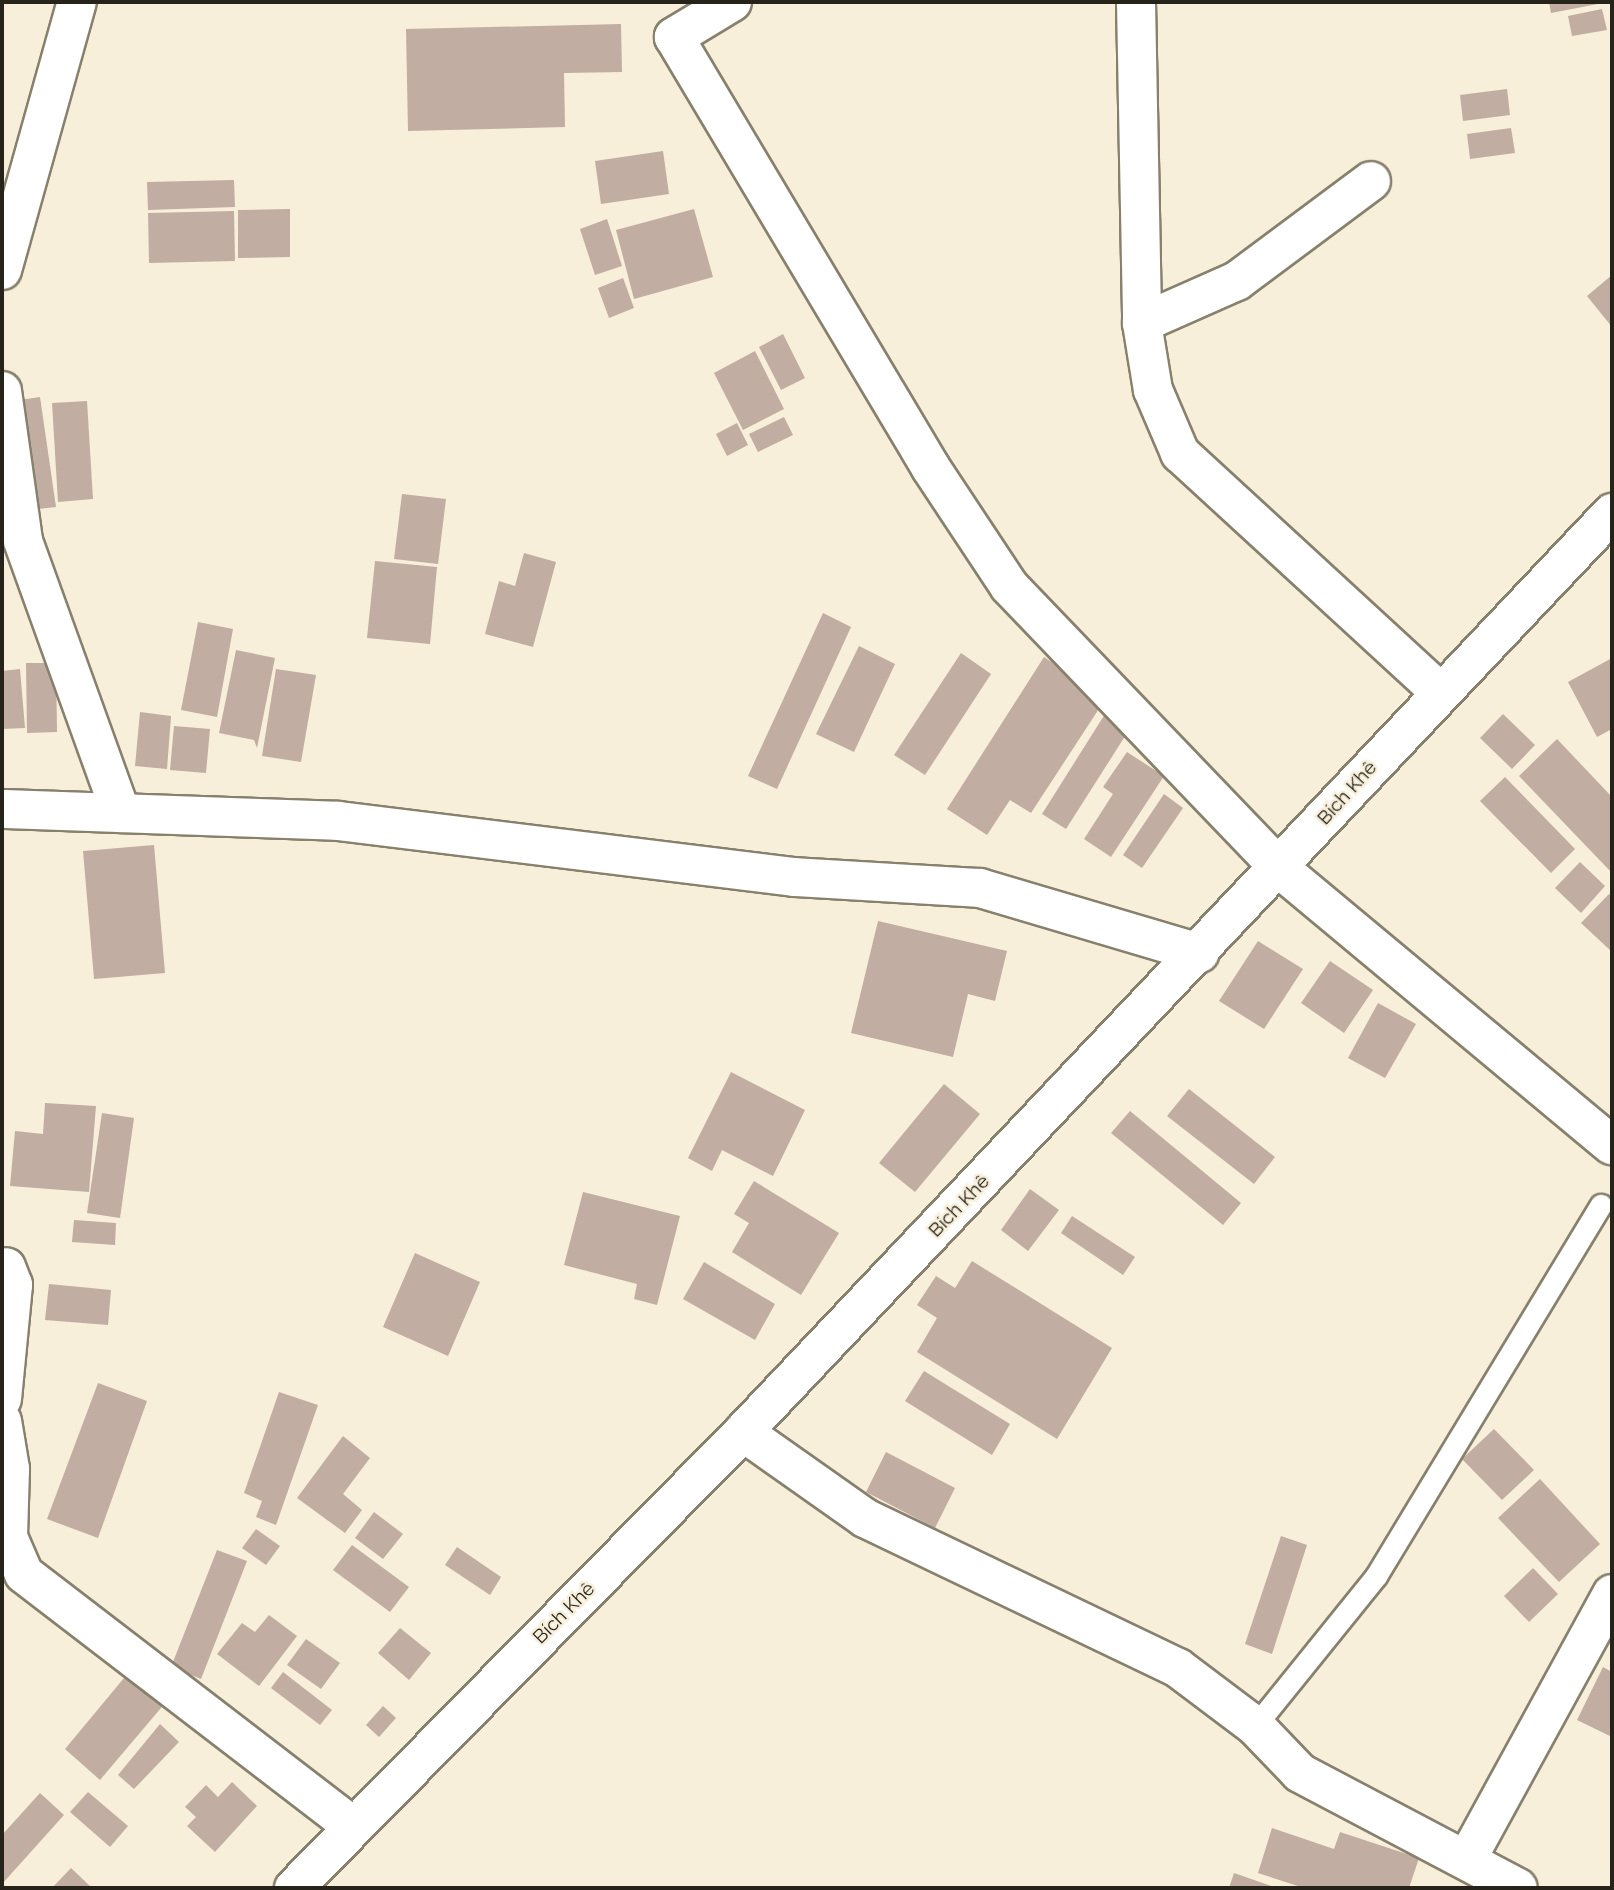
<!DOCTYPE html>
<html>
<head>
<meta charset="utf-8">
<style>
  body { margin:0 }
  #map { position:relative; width:1614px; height:1890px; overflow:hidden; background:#f7efda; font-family:Raleway,sans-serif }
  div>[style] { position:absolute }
  .building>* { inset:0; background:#c1ada1 }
  .roads { filter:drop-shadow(2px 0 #87806d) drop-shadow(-2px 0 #87806d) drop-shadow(0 2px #87806d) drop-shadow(0 -2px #87806d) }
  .lane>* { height:21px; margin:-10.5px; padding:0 10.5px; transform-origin:10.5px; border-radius:10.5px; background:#fff }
  .street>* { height:38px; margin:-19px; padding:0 19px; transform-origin:19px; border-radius:19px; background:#fff }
  .secondary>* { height:38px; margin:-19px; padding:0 19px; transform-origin:19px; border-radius:19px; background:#fff }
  span { translate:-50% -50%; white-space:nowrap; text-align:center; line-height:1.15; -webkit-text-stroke:5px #f7efda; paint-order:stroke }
  .street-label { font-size:19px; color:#26231b }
  .frame { position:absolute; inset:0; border:4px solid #26231b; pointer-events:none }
</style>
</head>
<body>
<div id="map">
  <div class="building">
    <div style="clip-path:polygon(1549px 2px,1603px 2px,1603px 3px,1551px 13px)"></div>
    <div style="clip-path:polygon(1602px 9px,1607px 30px,1572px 36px,1568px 16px)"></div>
    <div style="clip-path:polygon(621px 24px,622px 72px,564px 73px,565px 127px,408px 131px,406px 29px)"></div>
    <div style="clip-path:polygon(1507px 89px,1510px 115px,1463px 121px,1460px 95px)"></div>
    <div style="clip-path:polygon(1511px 128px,1515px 153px,1470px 159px,1467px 134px)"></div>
    <div style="clip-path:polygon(663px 151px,669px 194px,601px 204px,595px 161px)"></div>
    <div style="clip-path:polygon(234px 180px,235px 207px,148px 210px,147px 182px)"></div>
    <div style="clip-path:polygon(290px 209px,290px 257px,238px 258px,238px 210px)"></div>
    <div style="clip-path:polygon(694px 209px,713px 277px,634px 299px,616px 230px)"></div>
    <div style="clip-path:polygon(234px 211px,235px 261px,149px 263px,148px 213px)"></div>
    <div style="clip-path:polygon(607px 219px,622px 266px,595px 275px,580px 229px)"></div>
    <div style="clip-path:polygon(1612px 275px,1612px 327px,1587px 296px)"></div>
    <div style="clip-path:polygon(623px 278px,634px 308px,609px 318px,598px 288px)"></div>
    <div style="clip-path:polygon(783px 334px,805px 378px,781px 390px,759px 347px)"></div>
    <div style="clip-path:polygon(755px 351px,784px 409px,743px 430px,714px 373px)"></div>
    <div style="clip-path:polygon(40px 397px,56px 507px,29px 510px,13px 401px)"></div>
    <div style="clip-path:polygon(87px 401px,93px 499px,58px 502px,52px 403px)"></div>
    <div style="clip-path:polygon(784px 417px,793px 435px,758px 452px,749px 434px)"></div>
    <div style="clip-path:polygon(737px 423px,748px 445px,727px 456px,716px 434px)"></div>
    <div style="clip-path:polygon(402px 494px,446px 499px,438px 564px,394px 559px)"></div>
    <div style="clip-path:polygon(524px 553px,556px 562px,533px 647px,485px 634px,499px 581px,515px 586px)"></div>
    <div style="clip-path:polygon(375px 561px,437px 567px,430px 644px,367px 638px)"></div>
    <div style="clip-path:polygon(823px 613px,851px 627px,777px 789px,748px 776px)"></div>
    <div style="clip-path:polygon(198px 622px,233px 629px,217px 717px,181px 710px)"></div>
    <div style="clip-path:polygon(859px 646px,895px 664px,854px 752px,816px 734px)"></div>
    <div style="clip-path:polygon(236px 650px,275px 658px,257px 748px,254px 740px,219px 733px)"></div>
    <div style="clip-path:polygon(961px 653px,991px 674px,925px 775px,894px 755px)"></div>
    <div style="clip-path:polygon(1044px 657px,1106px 698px,1031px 813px,1010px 800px,987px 835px,947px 809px)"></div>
    <div style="clip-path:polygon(1612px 658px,1612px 729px,1597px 737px,1568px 682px)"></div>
    <div style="clip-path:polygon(26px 663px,56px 663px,57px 732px,27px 733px)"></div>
    <div style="clip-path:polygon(20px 669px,25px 728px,2px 729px,2px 671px)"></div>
    <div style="clip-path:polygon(276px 669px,316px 675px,301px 762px,262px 756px)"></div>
    <div style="clip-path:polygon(140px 712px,171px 716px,167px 769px,135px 766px)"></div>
    <div style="clip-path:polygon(1105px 714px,1129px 730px,1066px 829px,1042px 814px)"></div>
    <div style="clip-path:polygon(1503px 714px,1535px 745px,1512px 769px,1480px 738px)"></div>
    <div style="clip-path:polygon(174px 726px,210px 729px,206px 773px,170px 770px)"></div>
    <div style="clip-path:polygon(1557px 739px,1612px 797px,1612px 873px,1519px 776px)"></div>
    <div style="clip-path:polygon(1127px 752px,1164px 776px,1111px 857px,1084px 839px,1113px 794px,1103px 787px)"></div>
    <div style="clip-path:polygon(1505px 777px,1575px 849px,1551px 873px,1480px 801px)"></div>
    <div style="clip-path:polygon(1164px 794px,1183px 808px,1142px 868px,1123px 855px)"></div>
    <div style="clip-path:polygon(154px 845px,165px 973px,94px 979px,83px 851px)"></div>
    <div style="clip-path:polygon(1580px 862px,1605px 886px,1581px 913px,1555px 888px)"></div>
    <div style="clip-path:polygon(1609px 894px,1612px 897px,1612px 952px,1581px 923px)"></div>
    <div style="clip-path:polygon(878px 921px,1007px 951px,995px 1001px,968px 994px,953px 1057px,851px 1033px)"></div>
    <div style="clip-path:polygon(1258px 941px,1303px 969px,1264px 1029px,1219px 1001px)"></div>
    <div style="clip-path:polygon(1330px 961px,1373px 990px,1344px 1033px,1301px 1003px)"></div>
    <div style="clip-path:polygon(1378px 1003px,1416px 1024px,1385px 1078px,1348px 1058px)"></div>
    <div style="clip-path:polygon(731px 1072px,805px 1110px,773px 1176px,722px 1150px,712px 1171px,688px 1158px)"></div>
    <div style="clip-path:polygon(944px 1084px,980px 1114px,915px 1192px,879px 1163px)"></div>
    <div style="clip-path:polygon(1189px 1089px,1275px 1157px,1254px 1184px,1167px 1116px)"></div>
    <div style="clip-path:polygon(45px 1103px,96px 1106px,89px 1192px,10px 1186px,15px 1131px,43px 1134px)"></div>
    <div style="clip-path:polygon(1130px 1111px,1241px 1203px,1223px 1225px,1111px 1133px)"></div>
    <div style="clip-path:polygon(102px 1113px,134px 1118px,120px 1218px,87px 1213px)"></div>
    <div style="clip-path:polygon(754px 1181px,839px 1233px,801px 1295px,732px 1252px,749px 1223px,734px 1214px)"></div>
    <div style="clip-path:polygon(1030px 1189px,1059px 1210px,1028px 1251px,1001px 1230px)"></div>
    <div style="clip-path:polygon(583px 1192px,680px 1216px,657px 1305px,634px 1299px,637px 1284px,564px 1265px)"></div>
    <div style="clip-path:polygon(1072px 1216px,1135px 1257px,1123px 1275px,1061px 1233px)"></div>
    <div style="clip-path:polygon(74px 1220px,116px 1223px,115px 1245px,72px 1242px)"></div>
    <div style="clip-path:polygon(415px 1253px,480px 1282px,448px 1356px,383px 1327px)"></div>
    <div style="clip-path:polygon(972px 1261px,1112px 1348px,1057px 1439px,917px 1352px,937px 1318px,917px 1305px,936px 1276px,955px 1288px)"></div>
    <div style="clip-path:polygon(704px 1262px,775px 1304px,755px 1340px,683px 1299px)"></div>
    <div style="clip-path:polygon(49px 1284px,111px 1290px,108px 1325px,45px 1320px)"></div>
    <div style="clip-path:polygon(924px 1371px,1010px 1424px,992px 1455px,905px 1401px)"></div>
    <div style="clip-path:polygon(98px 1383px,147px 1401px,98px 1538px,47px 1519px)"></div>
    <div style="clip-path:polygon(279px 1392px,318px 1405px,276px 1525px,256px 1517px,262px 1501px,244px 1493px)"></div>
    <div style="clip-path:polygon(1494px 1429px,1534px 1470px,1502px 1500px,1462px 1459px)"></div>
    <div style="clip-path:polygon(343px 1436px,370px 1458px,343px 1494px,362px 1510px,345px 1533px,297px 1498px)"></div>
    <div style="clip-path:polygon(886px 1452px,955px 1488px,935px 1528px,866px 1492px)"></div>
    <div style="clip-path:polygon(1540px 1479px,1600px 1544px,1559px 1582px,1498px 1518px)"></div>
    <div style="clip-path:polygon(374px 1512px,403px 1534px,383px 1559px,355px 1538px)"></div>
    <div style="clip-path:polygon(256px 1529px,280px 1546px,266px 1565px,242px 1548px)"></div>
    <div style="clip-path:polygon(1281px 1536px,1307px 1545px,1272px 1654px,1245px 1644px)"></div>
    <div style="clip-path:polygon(352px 1545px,409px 1587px,390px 1612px,333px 1570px)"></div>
    <div style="clip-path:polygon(457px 1547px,501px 1577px,490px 1595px,445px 1565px)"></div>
    <div style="clip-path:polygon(217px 1550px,247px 1561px,201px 1679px,171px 1667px)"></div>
    <div style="clip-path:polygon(1533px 1568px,1558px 1594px,1529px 1622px,1504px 1596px)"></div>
    <div style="clip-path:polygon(269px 1615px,297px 1636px,259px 1686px,217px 1654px,242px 1623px,255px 1632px)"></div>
    <div style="clip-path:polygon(400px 1628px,431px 1653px,409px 1680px,378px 1653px)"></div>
    <div style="clip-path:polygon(306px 1639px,340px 1663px,321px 1689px,287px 1665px)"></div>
    <div style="clip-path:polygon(1603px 1667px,1612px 1672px,1612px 1737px,1577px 1720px)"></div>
    <div style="clip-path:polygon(129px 1672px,166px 1702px,100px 1780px,65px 1749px)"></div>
    <div style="clip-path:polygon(283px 1672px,332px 1710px,320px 1725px,271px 1688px)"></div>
    <div style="clip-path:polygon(383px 1706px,396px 1718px,379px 1737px,366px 1725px)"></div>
    <div style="clip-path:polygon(160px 1724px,179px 1742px,134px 1789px,118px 1775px)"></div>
    <div style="clip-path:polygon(232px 1782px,257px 1806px,215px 1852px,187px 1826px,196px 1817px,185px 1807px,206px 1785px,218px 1797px)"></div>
    <div style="clip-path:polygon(88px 1792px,128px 1826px,110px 1847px,70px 1812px)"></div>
    <div style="clip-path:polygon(40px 1793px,64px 1815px,2px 1884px,2px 1835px)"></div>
    <div style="clip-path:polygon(1272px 1828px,1334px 1849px,1340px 1832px,1419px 1858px,1409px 1888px,1304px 1888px,1258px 1873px)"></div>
    <div style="clip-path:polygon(71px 1868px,92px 1888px,52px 1888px)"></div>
    <div style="clip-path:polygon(1234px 1873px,1277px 1888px,1229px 1888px)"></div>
  </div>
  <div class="roads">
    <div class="lane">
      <div style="left:1255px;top:1726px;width:193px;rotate:-51.1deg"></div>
      <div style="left:1376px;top:1576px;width:434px;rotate:-58.8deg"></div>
    </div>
    <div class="street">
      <div style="left:732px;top:2px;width:68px;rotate:148.9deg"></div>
      <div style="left:674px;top:37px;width:502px;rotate:59.19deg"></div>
      <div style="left:931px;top:468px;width:141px;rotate:56.5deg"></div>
      <div style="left:1009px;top:586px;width:390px;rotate:46.2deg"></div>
      <div style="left:1279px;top:868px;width:433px;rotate:39.8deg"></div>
      <div style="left:1136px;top:2px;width:321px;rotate:88.9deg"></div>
      <div style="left:1142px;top:323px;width:68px;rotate:80.7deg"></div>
      <div style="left:1153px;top:390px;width:69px;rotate:66.8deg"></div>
      <div style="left:1180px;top:453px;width:352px;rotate:42.6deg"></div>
      <div style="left:2px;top:270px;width:278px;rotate:-74.4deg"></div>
      <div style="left:1142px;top:323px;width:104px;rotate:-23.9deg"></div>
      <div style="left:1237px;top:281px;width:167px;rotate:-36.7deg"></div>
      <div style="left:2px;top:391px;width:151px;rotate:82deg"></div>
      <div style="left:23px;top:541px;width:289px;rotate:70.2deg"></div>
      <div style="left:2px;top:809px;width:336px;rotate:2deg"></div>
      <div style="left:338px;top:821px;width:459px;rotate:7deg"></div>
      <div style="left:794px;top:877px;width:186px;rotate:3.4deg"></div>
      <div style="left:980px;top:888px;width:229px;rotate:16.5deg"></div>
      <div style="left:2px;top:1399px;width:115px;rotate:-84.5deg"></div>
      <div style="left:13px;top:1285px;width:19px;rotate:-111deg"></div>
      <div style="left:2px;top:1421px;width:49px;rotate:80.5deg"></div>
      <div style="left:10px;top:1469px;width:68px;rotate:91.7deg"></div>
      <div style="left:8px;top:1537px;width:40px;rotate:66.6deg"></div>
      <div style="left:24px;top:1574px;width:414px;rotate:37.5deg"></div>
      <div style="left:743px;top:1432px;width:149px;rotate:35.2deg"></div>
      <div style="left:865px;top:1518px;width:347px;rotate:25.6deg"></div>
      <div style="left:1178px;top:1668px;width:96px;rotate:37deg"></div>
      <div style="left:1255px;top:1726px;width:65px;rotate:46.2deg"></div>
      <div style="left:1300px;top:1773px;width:246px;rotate:27.8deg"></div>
      <div style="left:1467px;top:1859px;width:302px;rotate:-61.3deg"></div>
    </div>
    <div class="secondary">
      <div style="left:294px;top:1888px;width:640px;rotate:-45.44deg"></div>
      <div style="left:743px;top:1432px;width:1265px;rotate:-46.6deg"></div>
    </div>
  </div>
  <div class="street-label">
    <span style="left:1347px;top:793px;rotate:-48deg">Bích Khê</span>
    <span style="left:959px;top:1206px;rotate:-46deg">Bích Khê</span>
    <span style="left:564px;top:1613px;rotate:-45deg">Bích Khê</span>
  </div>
  <div class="frame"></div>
</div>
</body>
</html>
